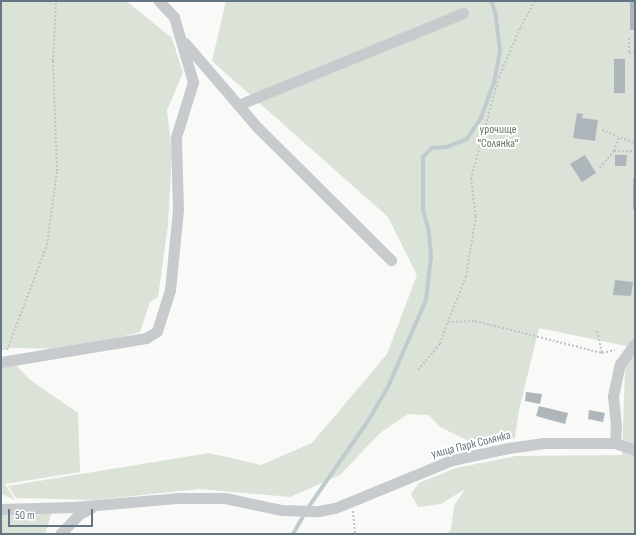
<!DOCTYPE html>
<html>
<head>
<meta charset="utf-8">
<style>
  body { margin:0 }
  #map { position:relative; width:636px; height:535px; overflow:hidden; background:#f9f9f7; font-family:"Sofia Sans Condensed",sans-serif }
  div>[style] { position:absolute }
  .green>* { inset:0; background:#dbe2d8 }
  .stream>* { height:3.5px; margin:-1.75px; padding:0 1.75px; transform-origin:1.75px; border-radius:1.75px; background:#c0cbcf }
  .building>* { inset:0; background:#aeb6bc }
  .path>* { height:2px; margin-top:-1px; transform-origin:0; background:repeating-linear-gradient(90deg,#c1c3c5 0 2px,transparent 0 4px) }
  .minor>* { height:11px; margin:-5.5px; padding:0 5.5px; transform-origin:5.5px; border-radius:5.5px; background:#c7cbce }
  span { translate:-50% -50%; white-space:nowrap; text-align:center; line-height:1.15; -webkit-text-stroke:4px #fff; paint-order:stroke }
  .park-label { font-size:12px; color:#677a63 }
  .street-label { font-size:12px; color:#647583 }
  .frame { position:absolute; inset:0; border:2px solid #647583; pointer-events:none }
  .scale { position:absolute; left:8px; top:509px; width:85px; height:18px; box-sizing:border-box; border:2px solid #647583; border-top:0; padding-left:5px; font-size:12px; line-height:14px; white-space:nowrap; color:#647583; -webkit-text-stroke:3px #fff; paint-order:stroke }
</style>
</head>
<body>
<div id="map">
  <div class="green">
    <div style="clip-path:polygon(1px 1px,126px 1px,172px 38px,183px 73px,167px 110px,172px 153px,168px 225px,158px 297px,150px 302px,140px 332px,76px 349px,8px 348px,1px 351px)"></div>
    <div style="clip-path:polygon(226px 1px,635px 1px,635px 534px,446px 534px,451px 530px,454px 506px,465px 489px,441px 504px,418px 507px,411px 494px,419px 483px,456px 468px,516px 456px,622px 455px,626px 346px,539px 328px,519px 410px,515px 438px,481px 447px,440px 427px,429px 415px,408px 414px,380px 433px,340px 475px,290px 497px,200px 489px,94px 500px,16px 498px,8px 486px,209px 453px,261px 465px,312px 443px,387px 354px,417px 275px,388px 217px,212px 61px)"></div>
    <div style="clip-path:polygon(10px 359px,30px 380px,78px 413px,80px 472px,5px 484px,15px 500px,1px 494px,1px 362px)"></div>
    <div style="clip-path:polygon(52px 512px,45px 534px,1px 534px,1px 515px)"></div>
  </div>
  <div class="stream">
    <div style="left:308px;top:508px;width:109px;rotate:-55.4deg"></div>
    <div style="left:370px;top:418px;width:36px;rotate:-60deg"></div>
    <div style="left:388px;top:387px;width:95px;rotate:-66.4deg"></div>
    <div style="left:426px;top:300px;width:43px;rotate:-83.4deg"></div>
    <div style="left:431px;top:257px;width:25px;rotate:-95deg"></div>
    <div style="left:429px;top:232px;width:24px;rotate:-105deg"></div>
    <div style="left:423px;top:209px;width:52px;rotate:-90deg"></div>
    <div style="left:423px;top:157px;width:13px;rotate:-45deg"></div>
    <div style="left:432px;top:148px;width:15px;rotate:-4deg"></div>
    <div style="left:447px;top:147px;width:22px;rotate:-22deg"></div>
    <div style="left:467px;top:139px;width:25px;rotate:-56deg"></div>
    <div style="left:481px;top:118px;width:38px;rotate:-70deg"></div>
    <div style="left:494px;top:82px;width:32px;rotate:-79deg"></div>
    <div style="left:500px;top:51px;width:39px;rotate:-97deg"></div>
    <div style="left:495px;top:12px;width:12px;rotate:-110deg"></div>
    <div style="left:293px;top:534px;width:24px;rotate:-60deg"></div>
  </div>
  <div class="building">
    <div style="clip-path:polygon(630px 1px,635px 1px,635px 30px,630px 30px)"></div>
    <div style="clip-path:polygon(614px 59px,625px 59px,625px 93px,614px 93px)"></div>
    <div style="clip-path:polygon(577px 113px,583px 114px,582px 118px,598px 120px,595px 141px,573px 138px)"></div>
    <div style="clip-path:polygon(585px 155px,596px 173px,582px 182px,570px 164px)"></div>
    <div style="clip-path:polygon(615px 155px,627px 155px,626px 166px,615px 166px)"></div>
    <div style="clip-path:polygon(633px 178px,635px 178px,635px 210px,633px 210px)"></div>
    <div style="clip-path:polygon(615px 280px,633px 282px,631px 296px,613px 295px)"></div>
    <div style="clip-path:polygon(526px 392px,542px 394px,540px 404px,525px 401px)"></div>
    <div style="clip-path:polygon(539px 406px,568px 413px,565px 424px,536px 416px)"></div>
    <div style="clip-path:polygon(589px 410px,605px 413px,603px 422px,588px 419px)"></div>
  </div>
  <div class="path">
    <div style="left:535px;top:1px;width:31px;rotate:119deg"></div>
    <div style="left:520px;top:28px;width:53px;rotate:113.2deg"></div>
    <div style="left:499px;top:77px;width:105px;rotate:105.5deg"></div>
    <div style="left:471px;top:178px;width:38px;rotate:83deg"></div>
    <div style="left:476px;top:216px;width:61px;rotate:99.5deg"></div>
    <div style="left:466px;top:276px;width:49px;rotate:111.4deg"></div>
    <div style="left:448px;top:322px;width:27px;rotate:-2deg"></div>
    <div style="left:475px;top:321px;width:131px;rotate:14.1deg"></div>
    <div style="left:602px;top:353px;width:13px;rotate:-13deg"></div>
    <div style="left:629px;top:38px;width:15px;rotate:90deg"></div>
    <div style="left:629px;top:53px;width:6px"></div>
    <div style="left:602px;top:130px;width:35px;rotate:22deg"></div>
    <div style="left:614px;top:151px;width:21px"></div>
    <div style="left:600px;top:168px;width:22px;rotate:-51deg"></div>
    <div style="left:614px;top:151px;width:15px;rotate:-70deg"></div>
    <div style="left:597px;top:331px;width:23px;rotate:77deg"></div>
    <div style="left:7px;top:350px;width:112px;rotate:-69.1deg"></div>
    <div style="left:47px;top:245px;width:75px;rotate:-82.3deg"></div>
    <div style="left:57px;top:171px;width:110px;rotate:-92.1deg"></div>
    <div style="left:53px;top:61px;width:60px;rotate:-87.1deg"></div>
    <div style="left:418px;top:370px;width:34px;rotate:-50deg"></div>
    <div style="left:440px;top:344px;width:23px;rotate:-70deg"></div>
    <div style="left:353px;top:511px;width:23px;rotate:85deg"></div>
  </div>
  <div class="minor">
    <div style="left:185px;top:43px;width:111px;rotate:49.4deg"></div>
    <div style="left:257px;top:127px;width:189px;rotate:44.8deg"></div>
    <div style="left:238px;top:105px;width:243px;rotate:-22.2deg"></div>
    <div style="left:1px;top:362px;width:147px;rotate:-9.4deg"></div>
    <div style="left:146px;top:338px;width:13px;rotate:-32deg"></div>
    <div style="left:157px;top:331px;width:43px;rotate:-72.4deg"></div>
    <div style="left:170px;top:290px;width:80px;rotate:-84.3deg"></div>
    <div style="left:178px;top:210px;width:73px;rotate:-91.6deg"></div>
    <div style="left:176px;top:137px;width:58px;rotate:-72.8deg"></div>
    <div style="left:193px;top:82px;width:68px;rotate:-106.3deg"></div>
    <div style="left:174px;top:17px;width:22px;rotate:-133deg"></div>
    <div style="left:615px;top:443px;width:18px;rotate:-87deg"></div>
    <div style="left:616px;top:425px;width:29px;rotate:-96deg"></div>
    <div style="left:613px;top:396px;width:33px;rotate:-78deg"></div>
    <div style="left:620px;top:364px;width:26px;rotate:-54deg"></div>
    <div style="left:1px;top:509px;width:72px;rotate:-1.6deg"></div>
    <div style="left:73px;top:507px;width:104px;rotate:-4.9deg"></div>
    <div style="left:177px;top:498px;width:48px"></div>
    <div style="left:225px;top:498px;width:57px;rotate:12.1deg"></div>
    <div style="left:281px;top:510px;width:38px;rotate:2deg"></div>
    <div style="left:319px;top:511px;width:16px;rotate:-11deg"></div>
    <div style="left:335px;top:508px;width:126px;rotate:-22.3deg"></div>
    <div style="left:452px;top:460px;width:57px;rotate:-12.1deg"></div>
    <div style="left:508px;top:448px;width:34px;rotate:-8deg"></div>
    <div style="left:542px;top:443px;width:73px"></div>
    <div style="left:615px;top:443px;width:21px;rotate:19deg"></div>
    <div style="left:60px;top:534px;width:28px;rotate:-46deg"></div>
    <div style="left:79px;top:514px;width:13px;rotate:-27deg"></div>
  </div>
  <div class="park-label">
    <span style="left:498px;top:137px">урочище<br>"Солянка"</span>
  </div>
  <div class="street-label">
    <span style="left:471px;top:445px;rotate:-14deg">улица Парк Солянка</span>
  </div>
  <div class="frame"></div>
  <div class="scale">50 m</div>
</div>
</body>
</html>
